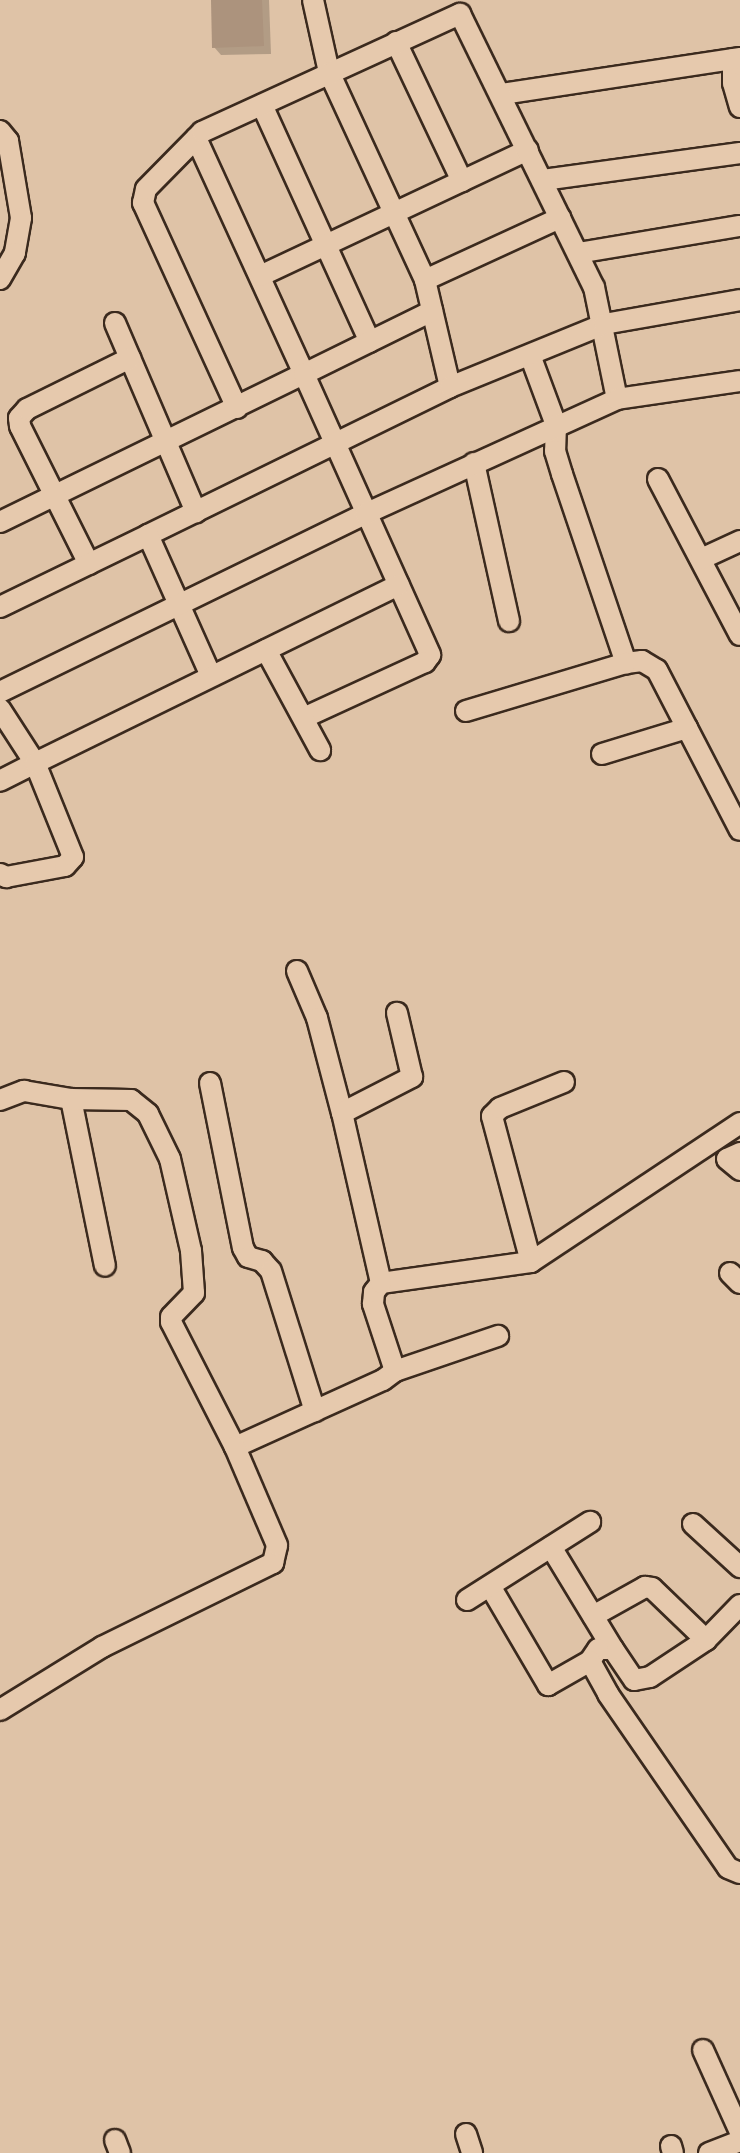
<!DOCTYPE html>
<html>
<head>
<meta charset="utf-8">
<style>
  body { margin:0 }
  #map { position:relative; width:740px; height:2153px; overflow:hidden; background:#dfc3a7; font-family:Pangolin,sans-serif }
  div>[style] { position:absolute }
  .shadow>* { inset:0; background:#0003 }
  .building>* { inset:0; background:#ac937d }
  .roads { filter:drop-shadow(2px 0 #3b2a1e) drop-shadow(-2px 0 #3b2a1e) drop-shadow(0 2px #3b2a1e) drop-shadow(0 -2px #3b2a1e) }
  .minor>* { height:20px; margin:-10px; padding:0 10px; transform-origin:10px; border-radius:10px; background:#e6c9ad }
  span { translate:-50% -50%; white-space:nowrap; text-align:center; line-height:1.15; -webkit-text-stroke:6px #e6c9ad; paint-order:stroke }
</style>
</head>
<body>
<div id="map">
  <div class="shadow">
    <div style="clip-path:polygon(212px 0,269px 0,271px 54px,221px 55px,214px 47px)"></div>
  </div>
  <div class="building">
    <div style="clip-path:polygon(211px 0,262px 0,264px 46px,212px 48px)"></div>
  </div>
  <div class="roads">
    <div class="minor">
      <div style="left:313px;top:0;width:74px;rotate:77.5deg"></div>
      <div style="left:329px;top:72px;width:229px;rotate:65.2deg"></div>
      <div style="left:425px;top:280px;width:110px;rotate:76.8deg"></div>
      <div style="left:396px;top:42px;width:154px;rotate:64.6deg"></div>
      <div style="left:733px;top:59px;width:24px;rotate:90deg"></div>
      <div style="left:733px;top:83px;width:25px;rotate:74deg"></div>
      <div style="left:502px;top:94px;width:241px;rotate:-8.6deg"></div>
      <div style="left:262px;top:105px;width:260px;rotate:65.5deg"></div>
      <div style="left:0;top:131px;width:13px;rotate:51deg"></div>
      <div style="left:8px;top:141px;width:78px;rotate:80.4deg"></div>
      <div style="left:21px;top:218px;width:36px;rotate:100deg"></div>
      <div style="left:15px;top:253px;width:30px;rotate:120deg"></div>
      <div style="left:196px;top:138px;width:260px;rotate:65.4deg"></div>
      <div style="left:304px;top:374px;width:143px;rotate:-26.2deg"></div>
      <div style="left:543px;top:180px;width:199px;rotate:-7.8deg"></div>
      <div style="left:578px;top:253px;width:164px;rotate:-9.5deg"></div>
      <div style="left:260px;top:276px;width:296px;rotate:-25.2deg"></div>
      <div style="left:425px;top:280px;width:149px;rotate:-24.7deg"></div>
      <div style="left:115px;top:323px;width:206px;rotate:66.8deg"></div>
      <div style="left:530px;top:355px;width:75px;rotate:69.6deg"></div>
      <div style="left:556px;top:425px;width:26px;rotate:92deg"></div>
      <div style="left:555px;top:451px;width:24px;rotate:73deg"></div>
      <div style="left:562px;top:474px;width:200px;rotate:71.3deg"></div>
      <div style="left:626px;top:663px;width:16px;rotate:-7deg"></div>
      <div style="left:642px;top:661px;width:17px;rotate:31deg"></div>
      <div style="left:657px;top:670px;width:180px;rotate:62.6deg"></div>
      <div style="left:237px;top:408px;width:226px;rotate:-114.6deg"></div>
      <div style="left:143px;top:203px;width:14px;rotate:-78deg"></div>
      <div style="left:146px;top:189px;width:80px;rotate:-45.5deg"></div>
      <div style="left:202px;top:132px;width:284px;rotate:-24.6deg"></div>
      <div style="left:460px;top:14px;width:304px;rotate:63.9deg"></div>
      <div style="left:594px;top:287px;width:114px;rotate:78.4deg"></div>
      <div style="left:474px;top:463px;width:162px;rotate:77.5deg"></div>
      <div style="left:658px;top:479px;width:176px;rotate:62.3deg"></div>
      <div style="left:0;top:522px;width:338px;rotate:-26deg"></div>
      <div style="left:304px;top:374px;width:308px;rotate:65.8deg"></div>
      <div style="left:430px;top:655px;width:9px;rotate:126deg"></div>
      <div style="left:425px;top:662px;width:134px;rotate:155.3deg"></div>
      <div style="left:148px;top:535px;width:336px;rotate:-26.1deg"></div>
      <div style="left:450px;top:387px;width:166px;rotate:-22.2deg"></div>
      <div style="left:604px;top:324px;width:138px;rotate:-10deg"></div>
      <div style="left:701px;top:559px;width:43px;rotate:-24.8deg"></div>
      <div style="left:89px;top:564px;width:154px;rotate:-116.6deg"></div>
      <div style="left:20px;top:426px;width:8px;rotate:-97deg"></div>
      <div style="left:19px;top:418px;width:12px;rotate:-48deg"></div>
      <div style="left:27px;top:409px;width:115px;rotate:-26.3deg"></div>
      <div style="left:0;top:607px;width:165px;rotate:-25.9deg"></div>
      <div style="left:148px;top:535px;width:154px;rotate:65.9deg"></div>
      <div style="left:266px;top:650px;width:114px;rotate:61.6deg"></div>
      <div style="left:0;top:692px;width:406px;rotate:-26deg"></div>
      <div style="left:365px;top:514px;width:277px;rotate:-24.5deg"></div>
      <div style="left:617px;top:399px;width:124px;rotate:-8.3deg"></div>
      <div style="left:0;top:709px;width:64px;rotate:57.1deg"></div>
      <div style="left:35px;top:763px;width:39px;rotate:153deg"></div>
      <div style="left:466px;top:711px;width:167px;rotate:-16.7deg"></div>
      <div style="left:602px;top:754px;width:89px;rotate:-17deg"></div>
      <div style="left:0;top:874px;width:7px;rotate:27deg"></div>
      <div style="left:6px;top:877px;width:60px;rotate:-10.6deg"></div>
      <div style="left:65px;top:866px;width:12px;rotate:-48deg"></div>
      <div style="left:73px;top:857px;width:101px;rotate:-112deg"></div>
      <div style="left:35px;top:763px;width:405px;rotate:-26.1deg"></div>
      <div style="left:297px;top:971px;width:51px;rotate:66.9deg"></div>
      <div style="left:317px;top:1018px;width:98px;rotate:75.3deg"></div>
      <div style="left:210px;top:1083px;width:168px;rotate:78.7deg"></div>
      <div style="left:243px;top:1248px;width:10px;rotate:61deg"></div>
      <div style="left:248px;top:1257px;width:15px;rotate:16deg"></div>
      <div style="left:262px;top:1261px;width:13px;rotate:48deg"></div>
      <div style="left:271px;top:1271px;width:147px;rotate:72.6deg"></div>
      <div style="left:71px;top:1099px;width:170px;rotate:78.5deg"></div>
      <div style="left:0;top:1100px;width:26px;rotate:-21deg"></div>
      <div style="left:24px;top:1091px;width:48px;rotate:9.7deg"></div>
      <div style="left:71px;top:1099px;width:60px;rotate:1deg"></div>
      <div style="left:131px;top:1100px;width:22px;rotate:39deg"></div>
      <div style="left:148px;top:1114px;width:50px;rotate:63.9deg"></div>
      <div style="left:170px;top:1159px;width:94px;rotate:77.1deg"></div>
      <div style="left:191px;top:1251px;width:42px;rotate:85.9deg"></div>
      <div style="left:194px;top:1293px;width:33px;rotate:134deg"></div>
      <div style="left:171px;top:1317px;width:5px;rotate:90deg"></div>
      <div style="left:171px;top:1322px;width:140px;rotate:62.9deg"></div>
      <div style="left:235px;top:1447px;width:162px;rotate:-24.4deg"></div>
      <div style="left:383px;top:1380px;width:15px;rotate:-37deg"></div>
      <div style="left:395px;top:1371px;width:71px;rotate:-108.2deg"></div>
      <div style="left:373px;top:1304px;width:12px;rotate:-85deg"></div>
      <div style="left:374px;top:1292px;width:11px;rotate:-52deg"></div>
      <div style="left:381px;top:1283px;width:151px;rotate:-8deg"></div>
      <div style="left:531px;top:1262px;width:251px;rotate:-33.6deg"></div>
      <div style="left:740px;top:1153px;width:14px;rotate:155deg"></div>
      <div style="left:727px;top:1159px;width:17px;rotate:40deg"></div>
      <div style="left:531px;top:1262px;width:151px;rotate:-105deg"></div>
      <div style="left:492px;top:1116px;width:11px;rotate:-45deg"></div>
      <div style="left:500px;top:1108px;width:69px;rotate:-22.1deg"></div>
      <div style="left:730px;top:1273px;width:14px;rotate:45deg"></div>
      <div style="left:381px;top:1283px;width:174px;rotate:-102.9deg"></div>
      <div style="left:342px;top:1113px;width:79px;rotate:-27.2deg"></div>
      <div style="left:412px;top:1077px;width:66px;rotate:-103.2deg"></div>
      <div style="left:395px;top:1371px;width:109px;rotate:-18.8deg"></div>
      <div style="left:693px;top:1524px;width:64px;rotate:42.5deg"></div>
      <div style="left:551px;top:1547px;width:119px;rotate:58.7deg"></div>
      <div style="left:490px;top:1586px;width:115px;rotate:59.6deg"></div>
      <div style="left:548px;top:1685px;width:48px;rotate:-29.7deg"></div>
      <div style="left:467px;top:1600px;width:146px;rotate:-32.4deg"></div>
      <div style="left:740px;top:1605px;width:49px;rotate:134.2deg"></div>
      <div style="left:706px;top:1640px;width:67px;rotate:146.5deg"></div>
      <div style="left:650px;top:1677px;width:16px;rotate:169deg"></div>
      <div style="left:634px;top:1680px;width:37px;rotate:-124deg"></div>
      <div style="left:613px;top:1649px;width:15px;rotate:180deg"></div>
      <div style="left:598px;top:1649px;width:14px;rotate:124deg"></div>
      <div style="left:590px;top:1661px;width:38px;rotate:61deg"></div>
      <div style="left:608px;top:1694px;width:211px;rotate:55.4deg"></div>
      <div style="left:728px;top:1868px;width:13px;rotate:23deg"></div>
      <div style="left:593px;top:1616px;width:60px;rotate:-29.1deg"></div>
      <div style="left:645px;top:1587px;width:7px;rotate:8deg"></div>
      <div style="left:652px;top:1588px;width:75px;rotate:43.9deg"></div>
      <div style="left:0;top:1710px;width:120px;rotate:-31.7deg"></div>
      <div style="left:102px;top:1647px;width:191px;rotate:-26.2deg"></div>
      <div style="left:273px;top:1563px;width:18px;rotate:-77deg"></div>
      <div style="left:277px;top:1545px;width:107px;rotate:-113.2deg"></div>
      <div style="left:703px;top:2050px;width:90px;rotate:65.7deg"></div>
      <div style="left:466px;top:2134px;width:20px;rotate:72deg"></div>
      <div style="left:115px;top:2140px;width:14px;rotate:69deg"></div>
      <div style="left:671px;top:2146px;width:7px;rotate:74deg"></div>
      <div style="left:709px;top:2153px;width:33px;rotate:-21deg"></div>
    </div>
  </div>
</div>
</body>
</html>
